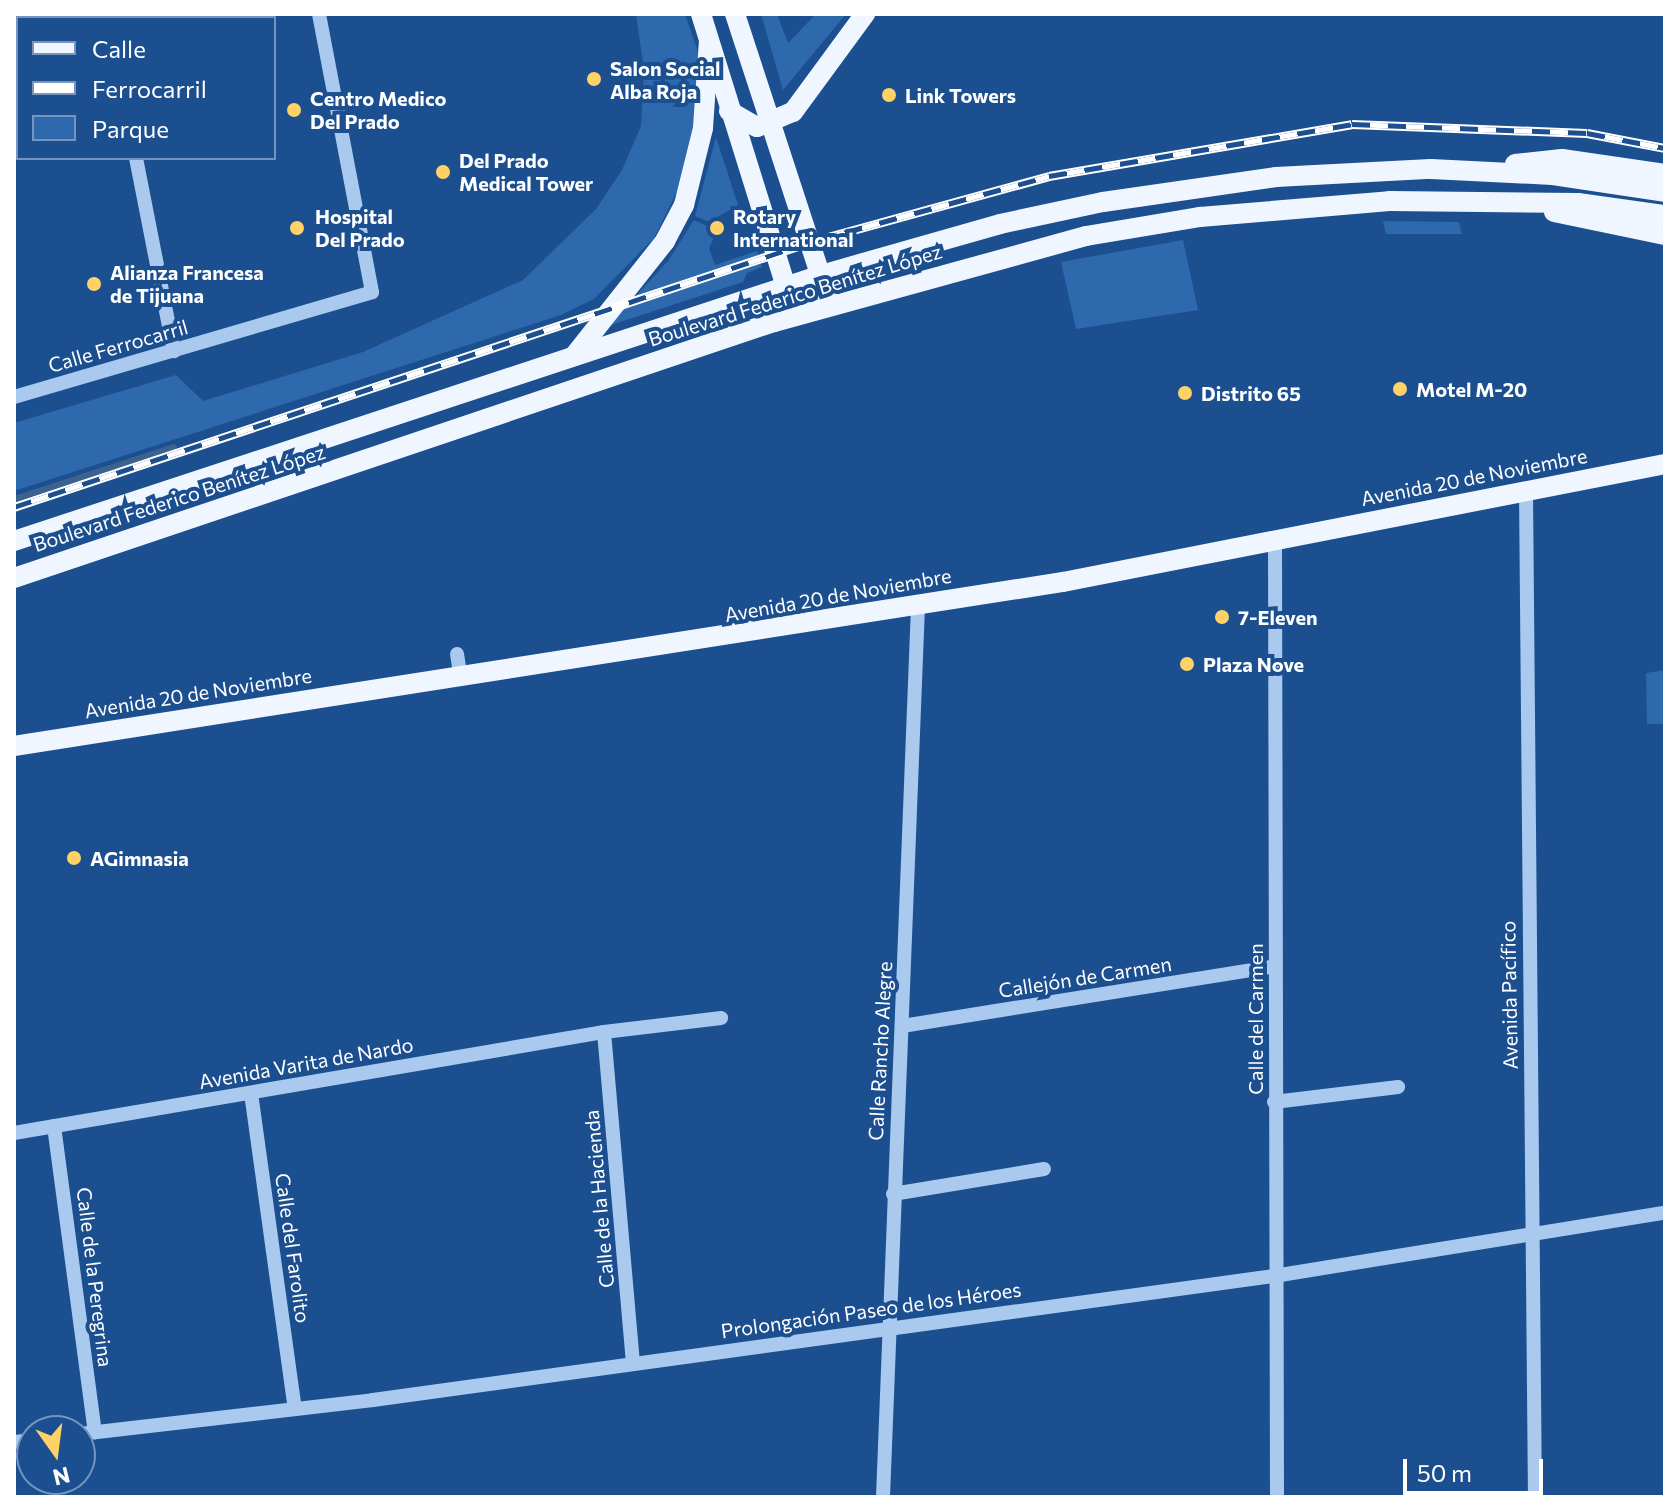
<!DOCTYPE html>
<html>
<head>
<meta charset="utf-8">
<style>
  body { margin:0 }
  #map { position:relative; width:1679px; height:1511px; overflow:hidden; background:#1b4f8f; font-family:Commissioner,sans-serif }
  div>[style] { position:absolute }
  .green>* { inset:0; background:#2e69ad }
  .stream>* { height:6px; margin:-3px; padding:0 3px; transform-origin:3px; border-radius:3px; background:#3c6290 }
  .minor>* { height:14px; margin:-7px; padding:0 7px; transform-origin:7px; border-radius:7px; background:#a9c9ee }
  .major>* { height:20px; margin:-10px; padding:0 10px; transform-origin:10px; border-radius:10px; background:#f0f6ff }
  .rail>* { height:9px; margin-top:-4.5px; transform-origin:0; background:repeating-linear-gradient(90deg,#1b4f8f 0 18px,#fff 0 36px); box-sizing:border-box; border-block:2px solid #fff }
  .dots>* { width:22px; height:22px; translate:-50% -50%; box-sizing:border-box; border:4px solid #1b4f8f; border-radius:50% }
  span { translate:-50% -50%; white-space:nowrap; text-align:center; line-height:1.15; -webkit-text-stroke:8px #1b4f8f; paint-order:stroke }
  .poi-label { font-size:20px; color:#fff; font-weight:700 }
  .left { translate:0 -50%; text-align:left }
  .street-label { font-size:20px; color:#fff }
  .frame { position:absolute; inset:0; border:16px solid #fff; pointer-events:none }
  .legend { position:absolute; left:16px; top:16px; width:260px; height:144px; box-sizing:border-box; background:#1b4f8f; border:2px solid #7695bc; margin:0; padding:10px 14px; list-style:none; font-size:24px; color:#fff }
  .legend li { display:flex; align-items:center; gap:16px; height:40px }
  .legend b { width:40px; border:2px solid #7695bc }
  .north { position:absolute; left:16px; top:1415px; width:80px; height:80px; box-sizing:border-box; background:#1b4f8f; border:2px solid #7695bc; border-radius:50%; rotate:166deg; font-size:22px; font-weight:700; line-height:32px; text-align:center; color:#fff }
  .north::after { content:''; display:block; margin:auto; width:28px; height:36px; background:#ffd166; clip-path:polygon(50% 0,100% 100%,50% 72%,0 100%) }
  .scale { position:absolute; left:1403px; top:1459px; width:140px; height:36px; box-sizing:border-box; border:4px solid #fff; border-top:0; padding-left:10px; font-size:24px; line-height:28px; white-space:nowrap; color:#fff; -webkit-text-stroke:6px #1b4f8f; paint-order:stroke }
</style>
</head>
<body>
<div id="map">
  <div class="green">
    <div style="clip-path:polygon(636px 14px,685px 14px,698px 52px,697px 111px,683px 180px,654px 238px,594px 299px,561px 315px,14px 491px,14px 423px,176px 375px,203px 401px,363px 352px,523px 280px,596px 209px,622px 170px,641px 126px,644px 70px)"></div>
    <div style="clip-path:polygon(761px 14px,777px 14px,788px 43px,816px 14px,846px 14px,783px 90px)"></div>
    <div style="clip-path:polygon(716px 137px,738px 205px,709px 222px,695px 216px)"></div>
    <div style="clip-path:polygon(694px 220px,707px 226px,714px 238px,709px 248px,715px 265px,757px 251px,762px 267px,747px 273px,743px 282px,608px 326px,668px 261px)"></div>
    <div style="clip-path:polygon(1383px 221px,1459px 222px,1462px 234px,1386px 234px)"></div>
    <div style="clip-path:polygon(1183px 240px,1198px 310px,1076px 329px,1061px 262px)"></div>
    <div style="clip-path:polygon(1665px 670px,1665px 724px,1647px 724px,1646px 673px)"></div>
  </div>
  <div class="stream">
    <div style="left:14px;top:499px;width:168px;rotate:-18deg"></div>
  </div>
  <div class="minor">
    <div style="left:108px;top:14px;width:4px;rotate:76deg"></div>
    <div style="left:136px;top:158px;width:197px;rotate:78.9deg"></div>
    <div style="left:14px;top:397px;width:373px;rotate:-16.3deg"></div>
    <div style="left:372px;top:292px;width:283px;rotate:-100.8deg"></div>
    <div style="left:1526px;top:491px;width:1006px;rotate:89.49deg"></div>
    <div style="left:1275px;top:541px;width:956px;rotate:89.88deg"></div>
    <div style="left:457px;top:654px;width:24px;rotate:81deg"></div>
    <div style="left:902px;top:1026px;width:378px;rotate:-9.1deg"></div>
    <div style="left:604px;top:1032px;width:331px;rotate:85deg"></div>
    <div style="left:251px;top:1093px;width:319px;rotate:82.1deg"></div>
    <div style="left:1274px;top:1102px;width:125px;rotate:-6.9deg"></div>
    <div style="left:54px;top:1126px;width:309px;rotate:82.4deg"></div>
    <div style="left:14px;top:1133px;width:599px;rotate:-9.71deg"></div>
    <div style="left:604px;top:1032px;width:118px;rotate:-6.8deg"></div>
    <div style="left:893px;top:1194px;width:153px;rotate:-9.4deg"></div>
    <div style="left:80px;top:1434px;width:295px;rotate:-6.6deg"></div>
    <div style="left:373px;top:1400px;width:909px;rotate:-7.84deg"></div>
    <div style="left:1274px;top:1276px;width:396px;rotate:-9.2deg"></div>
    <div style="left:14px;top:1442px;width:18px;rotate:-6deg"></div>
    <div style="left:883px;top:1497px;width:892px;rotate:-87.75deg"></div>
  </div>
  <div class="major">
    <div style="left:701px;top:14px;width:316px;rotate:72.7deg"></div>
    <div style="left:735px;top:14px;width:305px;rotate:71.9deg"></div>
    <div style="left:729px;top:111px;width:32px;rotate:30deg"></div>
    <div style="left:757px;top:127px;width:39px;rotate:-23deg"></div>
    <div style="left:793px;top:112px;width:122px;rotate:-53.7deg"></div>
    <div style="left:1515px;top:164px;width:47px;rotate:-6.1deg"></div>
    <div style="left:1562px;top:159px;width:104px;rotate:8.3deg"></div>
    <div style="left:1554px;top:212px;width:113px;rotate:11.7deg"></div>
    <div style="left:574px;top:356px;width:147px;rotate:-51.6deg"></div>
    <div style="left:665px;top:241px;width:41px;rotate:-62.2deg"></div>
    <div style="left:684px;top:205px;width:79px;rotate:-76.1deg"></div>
    <div style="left:703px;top:128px;width:87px;rotate:-86.1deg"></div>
    <div style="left:14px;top:541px;width:850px;rotate:-18.24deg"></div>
    <div style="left:821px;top:275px;width:186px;rotate:-15.9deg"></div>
    <div style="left:1000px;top:224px;width:105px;rotate:-12.1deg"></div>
    <div style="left:1103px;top:202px;width:175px;rotate:-8.2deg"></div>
    <div style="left:1276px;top:177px;width:155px;rotate:-3deg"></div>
    <div style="left:1431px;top:169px;width:122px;rotate:2.8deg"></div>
    <div style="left:1553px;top:175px;width:113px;rotate:8.6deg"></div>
    <div style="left:14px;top:578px;width:802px;rotate:-18.62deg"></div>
    <div style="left:774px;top:322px;width:324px;rotate:-15.4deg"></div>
    <div style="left:1086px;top:236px;width:116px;rotate:-9.5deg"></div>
    <div style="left:1200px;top:217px;width:190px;rotate:-4.8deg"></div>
    <div style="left:1389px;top:201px;width:189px;rotate:0.6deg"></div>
    <div style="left:1578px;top:203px;width:88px;rotate:7.9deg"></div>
    <div style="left:14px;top:746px;width:1062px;rotate:-8.89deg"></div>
    <div style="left:1063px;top:582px;width:613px;rotate:-11.09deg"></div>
  </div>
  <div class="rail">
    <div style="left:14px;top:507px;width:839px;rotate:-18.41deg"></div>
    <div style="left:810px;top:242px;width:248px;rotate:-15.4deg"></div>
    <div style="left:1049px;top:176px;width:307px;rotate:-9.7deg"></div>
    <div style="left:1352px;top:124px;width:235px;rotate:2.2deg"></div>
    <div style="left:1587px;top:133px;width:79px;rotate:10.9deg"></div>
  </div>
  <div class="dots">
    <div style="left:594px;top:79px;background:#ffd166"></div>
    <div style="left:889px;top:95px;background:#ffd166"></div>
    <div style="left:294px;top:110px;background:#ffd166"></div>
    <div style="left:443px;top:172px;background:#ffd166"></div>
    <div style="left:297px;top:228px;background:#ffd166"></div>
    <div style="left:717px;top:228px;background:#ffd166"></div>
    <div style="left:94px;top:284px;background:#ffd166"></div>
    <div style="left:1400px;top:389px;background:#ffd166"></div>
    <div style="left:1185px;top:393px;background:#ffd166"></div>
    <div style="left:1222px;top:617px;background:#ffd166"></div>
    <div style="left:1187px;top:664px;background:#ffd166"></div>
    <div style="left:74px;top:858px;background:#ffd166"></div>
  </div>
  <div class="poi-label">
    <span class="left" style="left:610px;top:80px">Salon Social<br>Alba Roja</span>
    <span class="left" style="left:905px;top:95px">Link Towers</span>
    <span class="left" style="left:310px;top:110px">Centro Medico<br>Del Prado</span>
    <span class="left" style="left:459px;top:172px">Del Prado<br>Medical Tower</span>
    <span class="left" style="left:315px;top:228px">Hospital<br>Del Prado</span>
    <span class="left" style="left:733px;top:228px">Rotary<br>International</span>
    <span class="left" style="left:110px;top:284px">Alianza Francesa<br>de Tijuana</span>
    <span class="left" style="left:1416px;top:389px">Motel M-20</span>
    <span class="left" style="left:1201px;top:393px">Distrito 65</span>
    <span class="left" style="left:1238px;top:617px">7-Eleven</span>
    <span class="left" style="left:1203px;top:664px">Plaza Nove</span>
    <span class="left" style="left:90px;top:858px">AGimnasia</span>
  </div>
  <div class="street-label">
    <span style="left:795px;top:295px;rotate:-17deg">Boulevard Federico Benítez López</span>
    <span style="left:118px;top:346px;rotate:-16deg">Calle Ferrocarril</span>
    <span style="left:1474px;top:477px;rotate:-11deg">Avenida 20 de Noviembre</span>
    <span style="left:179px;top:498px;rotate:-18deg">Boulevard Federico Benítez López</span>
    <span style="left:838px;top:595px;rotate:-10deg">Avenida 20 de Noviembre</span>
    <span style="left:198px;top:693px;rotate:-9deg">Avenida 20 de Noviembre</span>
    <span style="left:1085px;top:977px;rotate:-9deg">Callejón de Carmen</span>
    <span style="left:1509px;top:995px;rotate:-91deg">Avenida Pacífico</span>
    <span style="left:1255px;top:1019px;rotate:-90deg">Calle del Carmen</span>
    <span style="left:880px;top:1051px;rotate:-87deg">Calle Rancho Alegre</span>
    <span style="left:306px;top:1063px;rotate:-10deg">Avenida Varita de Nardo</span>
    <span style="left:599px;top:1199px;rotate:-95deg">Calle de la Hacienda</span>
    <span style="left:293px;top:1248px;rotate:82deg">Calle del Farolito</span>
    <span style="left:95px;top:1277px;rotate:83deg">Calle de la Peregrina</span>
    <span style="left:871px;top:1310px;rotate:-8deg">Prolongación Paseo de los Héroes</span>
  </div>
  <div class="frame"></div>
  <ul class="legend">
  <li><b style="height:10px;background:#f0f6ff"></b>Calle</li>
  <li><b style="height:10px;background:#fff"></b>Ferrocarril</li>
  <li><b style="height:22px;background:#2e69ad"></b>Parque</li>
  </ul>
  <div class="north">N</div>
  <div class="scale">50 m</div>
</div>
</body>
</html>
